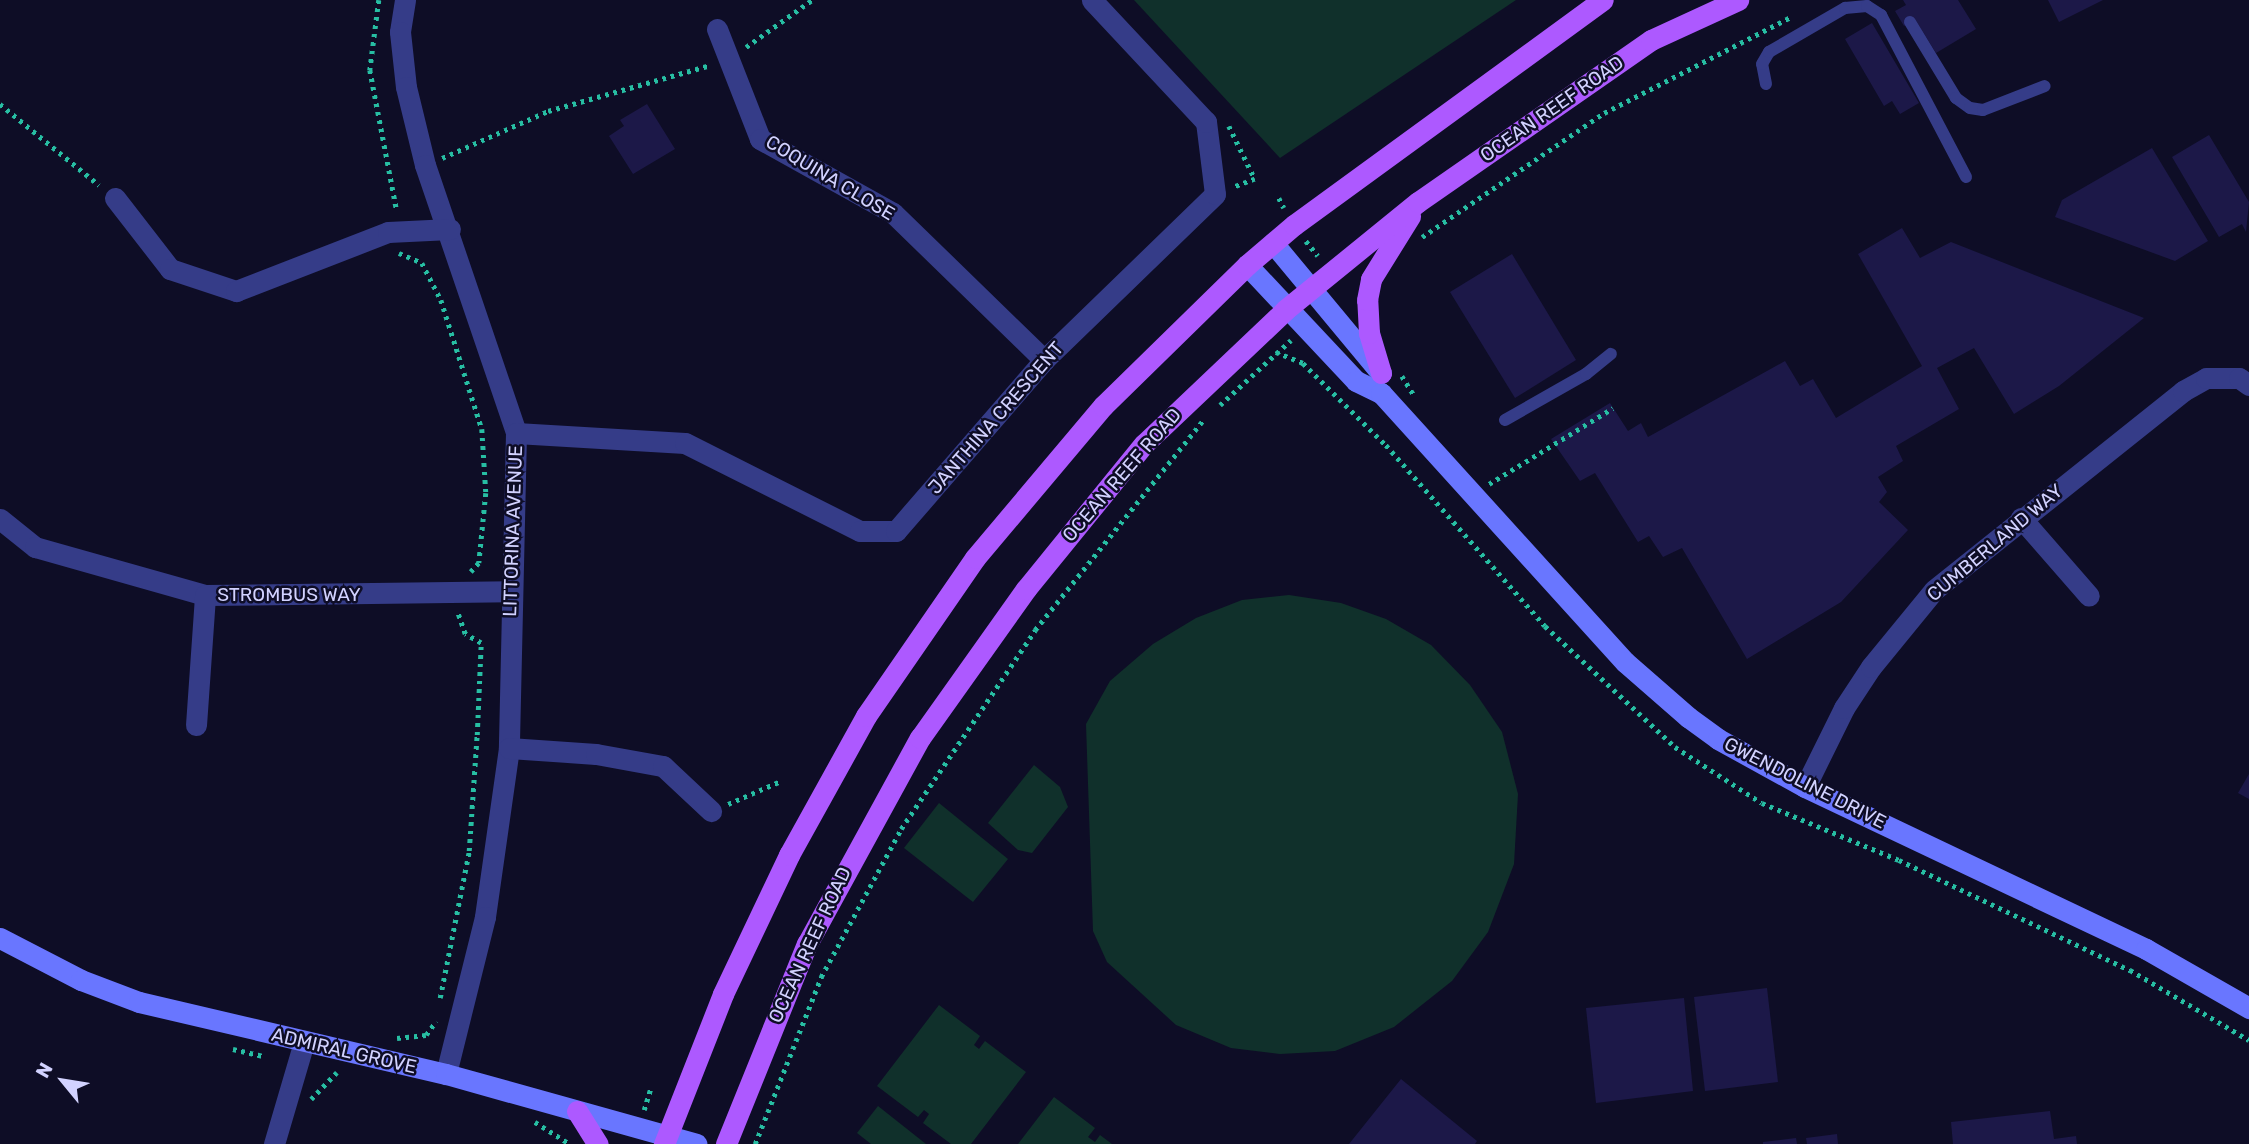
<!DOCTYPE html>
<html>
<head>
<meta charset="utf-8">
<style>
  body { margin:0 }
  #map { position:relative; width:2249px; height:1144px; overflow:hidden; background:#0e0d26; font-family:Rubik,sans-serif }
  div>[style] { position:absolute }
  .green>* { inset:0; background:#10302b }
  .building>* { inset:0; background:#1c1848 }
  .path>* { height:4.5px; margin-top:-2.25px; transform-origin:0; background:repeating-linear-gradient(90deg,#27bea3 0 3.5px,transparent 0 8.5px) }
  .lane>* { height:12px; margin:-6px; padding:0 6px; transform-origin:6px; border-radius:6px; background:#353c88 }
  .street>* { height:21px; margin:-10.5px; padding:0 10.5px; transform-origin:10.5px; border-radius:10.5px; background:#353c88 }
  .secondary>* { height:21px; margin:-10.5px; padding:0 10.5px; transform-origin:10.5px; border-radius:10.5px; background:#6976ff }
  .primary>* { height:21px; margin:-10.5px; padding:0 10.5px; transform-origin:10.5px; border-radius:10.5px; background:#ad59ff }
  span { translate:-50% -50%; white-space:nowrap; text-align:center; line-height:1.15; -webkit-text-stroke:5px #0e0d26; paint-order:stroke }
  .street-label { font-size:19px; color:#d2d2ff }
  .north { position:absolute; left:28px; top:1046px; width:70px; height:70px; -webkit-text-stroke:5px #0e0d26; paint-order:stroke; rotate:300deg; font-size:19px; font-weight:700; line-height:28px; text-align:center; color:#d2d2ff }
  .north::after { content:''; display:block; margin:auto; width:24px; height:32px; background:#d2d2ff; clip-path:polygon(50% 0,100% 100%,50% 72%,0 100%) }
</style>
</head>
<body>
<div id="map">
  <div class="green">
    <div style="clip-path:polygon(1134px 0,1516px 0,1280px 158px)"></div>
    <div style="clip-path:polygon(1289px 595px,1341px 603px,1386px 619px,1431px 645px,1470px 685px,1502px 732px,1518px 794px,1514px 864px,1488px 932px,1452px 981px,1394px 1027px,1335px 1051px,1280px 1054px,1231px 1048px,1176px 1025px,1107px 962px,1093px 931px,1086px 724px,1110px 681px,1153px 644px,1196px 618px,1242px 600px)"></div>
    <div style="clip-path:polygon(1034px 765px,1060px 787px,1068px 807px,1032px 853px,1018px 850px,988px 823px)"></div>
    <div style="clip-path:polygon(939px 803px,1008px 859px,973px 902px,904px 848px)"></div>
    <div style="clip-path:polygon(939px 1005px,980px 1036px,974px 1045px,979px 1049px,985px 1041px,1026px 1072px,971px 1144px,951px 1144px,923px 1123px,929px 1114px,924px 1110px,918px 1117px,877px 1086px)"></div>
    <div style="clip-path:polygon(1054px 1097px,1095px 1128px,1088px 1137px,1095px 1142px,1100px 1135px,1112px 1144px,1018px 1144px)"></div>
    <div style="clip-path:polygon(878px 1106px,926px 1144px,871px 1144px,857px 1133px)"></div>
  </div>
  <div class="building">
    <div style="clip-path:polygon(1903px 0,1958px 0,1976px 29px,1936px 53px,1915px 19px,1904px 26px,1895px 11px,1906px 5px)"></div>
    <div style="clip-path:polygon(2048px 0,2103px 0,2059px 22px)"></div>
    <div style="clip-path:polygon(1872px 23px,1919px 103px,1900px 114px,1892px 101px,1884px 106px,1845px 39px)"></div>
    <div style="clip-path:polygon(647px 104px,675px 149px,633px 174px,609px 136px,624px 126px,620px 120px)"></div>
    <div style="clip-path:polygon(2209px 135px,2249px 202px,2246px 232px,2242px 224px,2219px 237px,2172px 157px)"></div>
    <div style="clip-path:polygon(2152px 148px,2208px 241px,2175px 261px,2055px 217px,2062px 200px)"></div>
    <div style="clip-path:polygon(1902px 228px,1920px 258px,1951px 242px,2144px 318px,2059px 386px,2014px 414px,1974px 348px,1937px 368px,1959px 409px,1896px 446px,1903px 461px,1878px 477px,1887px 492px,1879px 502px,1908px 530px,1841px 602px,1747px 659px,1682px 548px,1663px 557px,1649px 536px,1638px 542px,1595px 473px,1580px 481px,1551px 439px,1610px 403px,1628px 431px,1641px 423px,1648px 437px,1785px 361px,1800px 386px,1813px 379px,1836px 418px,1922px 366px,1858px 254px)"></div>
    <div style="clip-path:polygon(1512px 254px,1576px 360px,1515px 398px,1450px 292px)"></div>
    <div style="clip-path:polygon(2249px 774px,2249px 799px,2238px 793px)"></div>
    <div style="clip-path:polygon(1767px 988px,1778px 1082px,1705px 1091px,1694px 997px)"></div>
    <div style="clip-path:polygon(1684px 998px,1693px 1091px,1596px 1103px,1586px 1008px)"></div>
    <div style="clip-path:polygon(1401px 1079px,1477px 1141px,1475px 1144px,1349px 1144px)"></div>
    <div style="clip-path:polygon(2050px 1111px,2054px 1139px,2076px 1136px,2077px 1144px,1953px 1144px,1951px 1122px)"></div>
    <div style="clip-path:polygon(1837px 1134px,1838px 1144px,1807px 1144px,1806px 1138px)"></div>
    <div style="clip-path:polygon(1796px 1138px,1797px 1144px,1763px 1144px,1763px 1142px)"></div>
  </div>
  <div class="path">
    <div style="left:379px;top:0;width:71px;rotate:97.3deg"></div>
    <div style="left:370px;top:70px;width:144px;rotate:79.2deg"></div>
    <div style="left:746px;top:47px;width:81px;rotate:-35.5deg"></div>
    <div style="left:0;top:104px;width:128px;rotate:39.3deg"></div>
    <div style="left:1229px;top:126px;width:59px;rotate:63.9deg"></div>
    <div style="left:1255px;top:179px;width:22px;rotate:159deg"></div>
    <div style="left:442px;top:158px;width:116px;rotate:-23.9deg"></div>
    <div style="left:548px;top:111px;width:169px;rotate:-15.8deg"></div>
    <div style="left:1279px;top:198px;width:11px;rotate:63deg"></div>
    <div style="left:1422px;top:237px;width:220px;rotate:-34.3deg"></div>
    <div style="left:1604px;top:113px;width:212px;rotate:-27.2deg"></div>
    <div style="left:1306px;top:241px;width:19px;rotate:51deg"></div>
    <div style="left:399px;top:253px;width:25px;rotate:23deg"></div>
    <div style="left:422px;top:263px;width:42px;rotate:62.8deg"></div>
    <div style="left:441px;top:300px;width:135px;rotate:72.4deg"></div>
    <div style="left:482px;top:429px;width:64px;rotate:86.4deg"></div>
    <div style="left:486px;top:493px;width:70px;rotate:95.7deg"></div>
    <div style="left:479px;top:563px;width:12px;rotate:132deg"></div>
    <div style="left:1276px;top:352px;width:29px;rotate:22deg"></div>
    <div style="left:1303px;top:363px;width:117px;rotate:44.7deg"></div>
    <div style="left:1386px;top:445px;width:241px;rotate:48.7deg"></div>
    <div style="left:1545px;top:626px;width:178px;rotate:42.9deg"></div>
    <div style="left:1675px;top:747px;width:103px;rotate:32.8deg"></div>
    <div style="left:1762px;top:803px;width:148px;rotate:22.6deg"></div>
    <div style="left:1899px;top:860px;width:256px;rotate:25.5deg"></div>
    <div style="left:2130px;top:970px;width:138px;rotate:30.5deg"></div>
    <div style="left:1402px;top:376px;width:22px;rotate:58deg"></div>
    <div style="left:1220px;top:405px;width:96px;rotate:-42.5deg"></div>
    <div style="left:1489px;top:484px;width:145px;rotate:-31.5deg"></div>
    <div style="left:728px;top:804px;width:58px;rotate:-23.5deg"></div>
    <div style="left:440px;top:998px;width:150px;rotate:-78.8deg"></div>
    <div style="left:469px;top:851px;width:116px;rotate:-86.1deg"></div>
    <div style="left:477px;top:735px;width:92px;rotate:-87.5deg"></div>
    <div style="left:481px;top:643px;width:18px;rotate:-151deg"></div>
    <div style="left:465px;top:634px;width:24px;rotate:-109deg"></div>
    <div style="left:397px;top:1038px;width:29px;rotate:-6deg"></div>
    <div style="left:426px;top:1035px;width:17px;rotate:-54deg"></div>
    <div style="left:233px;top:1049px;width:31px;rotate:13deg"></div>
    <div style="left:311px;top:1099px;width:37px;rotate:-46deg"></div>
    <div style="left:644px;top:1110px;width:21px;rotate:-73deg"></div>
    <div style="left:535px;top:1122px;width:41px;rotate:32.2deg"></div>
    <div style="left:755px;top:1144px;width:180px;rotate:-68.4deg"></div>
    <div style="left:821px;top:977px;width:168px;rotate:-61.6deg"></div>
    <div style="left:901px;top:829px;width:240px;rotate:-56deg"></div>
    <div style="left:1035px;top:630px;width:269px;rotate:-51.3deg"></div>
  </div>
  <div class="lane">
    <div style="left:1910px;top:22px;width:89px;rotate:58.8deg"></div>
    <div style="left:1956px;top:98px;width:17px;rotate:36deg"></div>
    <div style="left:1970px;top:108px;width:13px;rotate:9deg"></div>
    <div style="left:1983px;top:110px;width:66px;rotate:-21.2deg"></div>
    <div style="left:1766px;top:84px;width:20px;rotate:-101deg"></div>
    <div style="left:1762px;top:64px;width:14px;rotate:-60deg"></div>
    <div style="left:1769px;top:52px;width:88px;rotate:-30.1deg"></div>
    <div style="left:1845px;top:8px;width:22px;rotate:-5deg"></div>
    <div style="left:1867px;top:6px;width:17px;rotate:33deg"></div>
    <div style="left:1881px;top:15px;width:183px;rotate:62.3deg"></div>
    <div style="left:1505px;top:420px;width:93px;rotate:-29.6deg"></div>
    <div style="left:1586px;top:374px;width:32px;rotate:-39deg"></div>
  </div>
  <div class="street">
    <div style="left:405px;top:0;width:32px;rotate:99deg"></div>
    <div style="left:400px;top:32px;width:55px;rotate:83.8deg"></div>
    <div style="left:406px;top:87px;width:80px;rotate:76.3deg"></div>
    <div style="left:425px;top:165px;width:283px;rotate:71.2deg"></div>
    <div style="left:516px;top:433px;width:315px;rotate:91.3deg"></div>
    <div style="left:509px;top:748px;width:171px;rotate:98.1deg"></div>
    <div style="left:485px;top:917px;width:162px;rotate:104deg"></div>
    <div style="left:717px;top:29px;width:118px;rotate:68.6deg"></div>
    <div style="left:760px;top:139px;width:152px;rotate:29.1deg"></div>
    <div style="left:893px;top:213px;width:211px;rotate:44.2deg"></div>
    <div style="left:115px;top:198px;width:90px;rotate:52.2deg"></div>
    <div style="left:170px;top:269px;width:70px;rotate:18.4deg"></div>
    <div style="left:236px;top:291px;width:163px;rotate:-21.2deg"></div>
    <div style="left:388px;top:232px;width:62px;rotate:-2.8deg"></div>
    <div style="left:516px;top:433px;width:169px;rotate:3.4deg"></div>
    <div style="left:685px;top:443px;width:196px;rotate:26.7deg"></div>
    <div style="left:860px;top:531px;width:36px"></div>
    <div style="left:896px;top:531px;width:226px;rotate:-49.1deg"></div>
    <div style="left:1044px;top:360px;width:238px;rotate:-44.1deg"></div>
    <div style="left:1215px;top:194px;width:73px;rotate:-97.1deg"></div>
    <div style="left:1206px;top:122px;width:167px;rotate:-133.1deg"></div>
    <div style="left:2021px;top:518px;width:103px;rotate:48.9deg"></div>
    <div style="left:0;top:519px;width:45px;rotate:38.7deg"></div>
    <div style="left:35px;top:547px;width:177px;rotate:15.8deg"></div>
    <div style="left:205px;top:595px;width:306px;rotate:-0.7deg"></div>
    <div style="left:196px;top:725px;width:130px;rotate:-86deg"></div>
    <div style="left:509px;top:748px;width:87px;rotate:3.9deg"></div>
    <div style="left:596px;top:754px;width:68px;rotate:10.2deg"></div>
    <div style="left:663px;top:766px;width:66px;rotate:43.2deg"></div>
    <div style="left:1805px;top:787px;width:88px;rotate:-63.7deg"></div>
    <div style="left:1844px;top:708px;width:49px;rotate:-56.6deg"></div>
    <div style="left:1871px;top:667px;width:99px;rotate:-50.7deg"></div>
    <div style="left:1934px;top:590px;width:319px;rotate:-38.6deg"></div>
    <div style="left:2183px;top:391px;width:26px;rotate:-29deg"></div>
    <div style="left:2206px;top:378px;width:33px"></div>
    <div style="left:2239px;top:378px;width:12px;rotate:35deg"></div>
    <div style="left:274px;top:1144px;width:106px;rotate:-73.6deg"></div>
  </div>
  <div class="secondary">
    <div style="left:1273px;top:243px;width:169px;rotate:50.3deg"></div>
    <div style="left:1247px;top:265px;width:159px;rotate:46.8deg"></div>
    <div style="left:1356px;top:381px;width:28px;rotate:26deg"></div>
    <div style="left:1381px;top:393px;width:363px;rotate:47.8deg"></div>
    <div style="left:1625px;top:662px;width:84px;rotate:41.1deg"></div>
    <div style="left:1688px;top:717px;width:37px;rotate:36deg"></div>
    <div style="left:1718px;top:739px;width:99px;rotate:28.9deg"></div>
    <div style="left:1805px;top:787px;width:378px;rotate:25.4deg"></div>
    <div style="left:2146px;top:949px;width:119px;rotate:29.8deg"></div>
    <div style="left:0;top:938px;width:91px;rotate:27.4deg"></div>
    <div style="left:81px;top:980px;width:62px;rotate:20.8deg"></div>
    <div style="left:139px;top:1002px;width:315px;rotate:13.2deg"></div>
    <div style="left:446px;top:1074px;width:260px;rotate:15.6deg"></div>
  </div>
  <div class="primary">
    <div style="left:1381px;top:373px;width:42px;rotate:-106.7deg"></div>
    <div style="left:1369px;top:333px;width:33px;rotate:-93deg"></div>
    <div style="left:1367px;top:300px;width:21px;rotate:-79deg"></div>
    <div style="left:1371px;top:279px;width:74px;rotate:-58.2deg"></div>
    <div style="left:577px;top:1111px;width:39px;rotate:58deg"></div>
    <div style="left:664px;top:1144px;width:161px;rotate:-68.5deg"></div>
    <div style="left:723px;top:994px;width:154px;rotate:-64.6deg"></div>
    <div style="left:789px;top:855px;width:159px;rotate:-61deg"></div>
    <div style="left:866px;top:716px;width:192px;rotate:-55.4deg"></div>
    <div style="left:975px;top:558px;width:199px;rotate:-49.9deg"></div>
    <div style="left:1103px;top:406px;width:202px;rotate:-44.4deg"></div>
    <div style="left:1247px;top:265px;width:62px;rotate:-40.4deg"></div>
    <div style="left:1294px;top:225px;width:382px;rotate:-36.1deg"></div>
    <div style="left:726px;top:1144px;width:216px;rotate:-68deg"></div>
    <div style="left:807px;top:944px;width:235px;rotate:-61.3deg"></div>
    <div style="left:920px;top:738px;width:183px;rotate:-54.6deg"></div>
    <div style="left:1026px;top:589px;width:187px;rotate:-50.9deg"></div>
    <div style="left:1144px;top:444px;width:195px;rotate:-43.5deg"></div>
    <div style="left:1285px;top:310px;width:171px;rotate:-39.1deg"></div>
    <div style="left:1418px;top:202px;width:284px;rotate:-34.8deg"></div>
    <div style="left:1651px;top:40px;width:96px;rotate:-24.7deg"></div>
  </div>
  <div class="street-label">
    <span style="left:1552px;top:109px;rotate:-35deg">OCEAN REEF ROAD</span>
    <span style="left:830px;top:178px;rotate:31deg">COQUINA CLOSE</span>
    <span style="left:996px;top:418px;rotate:-49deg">JANTHINA CRESCENT</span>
    <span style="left:1122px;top:475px;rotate:-49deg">OCEAN REEF ROAD</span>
    <span style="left:513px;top:531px;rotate:-88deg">LITTORINA AVENUE</span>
    <span style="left:1995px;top:543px;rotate:-40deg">CUMBERLAND WAY</span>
    <span style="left:289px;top:595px">STROMBUS WAY</span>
    <span style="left:1805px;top:783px;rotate:27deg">GWENDOLINE DRIVE</span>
    <span style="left:810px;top:945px;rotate:-65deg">OCEAN REEF ROAD</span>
    <span style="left:344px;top:1051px;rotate:13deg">ADMIRAL GROVE</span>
  </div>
  <div class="north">N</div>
</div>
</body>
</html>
